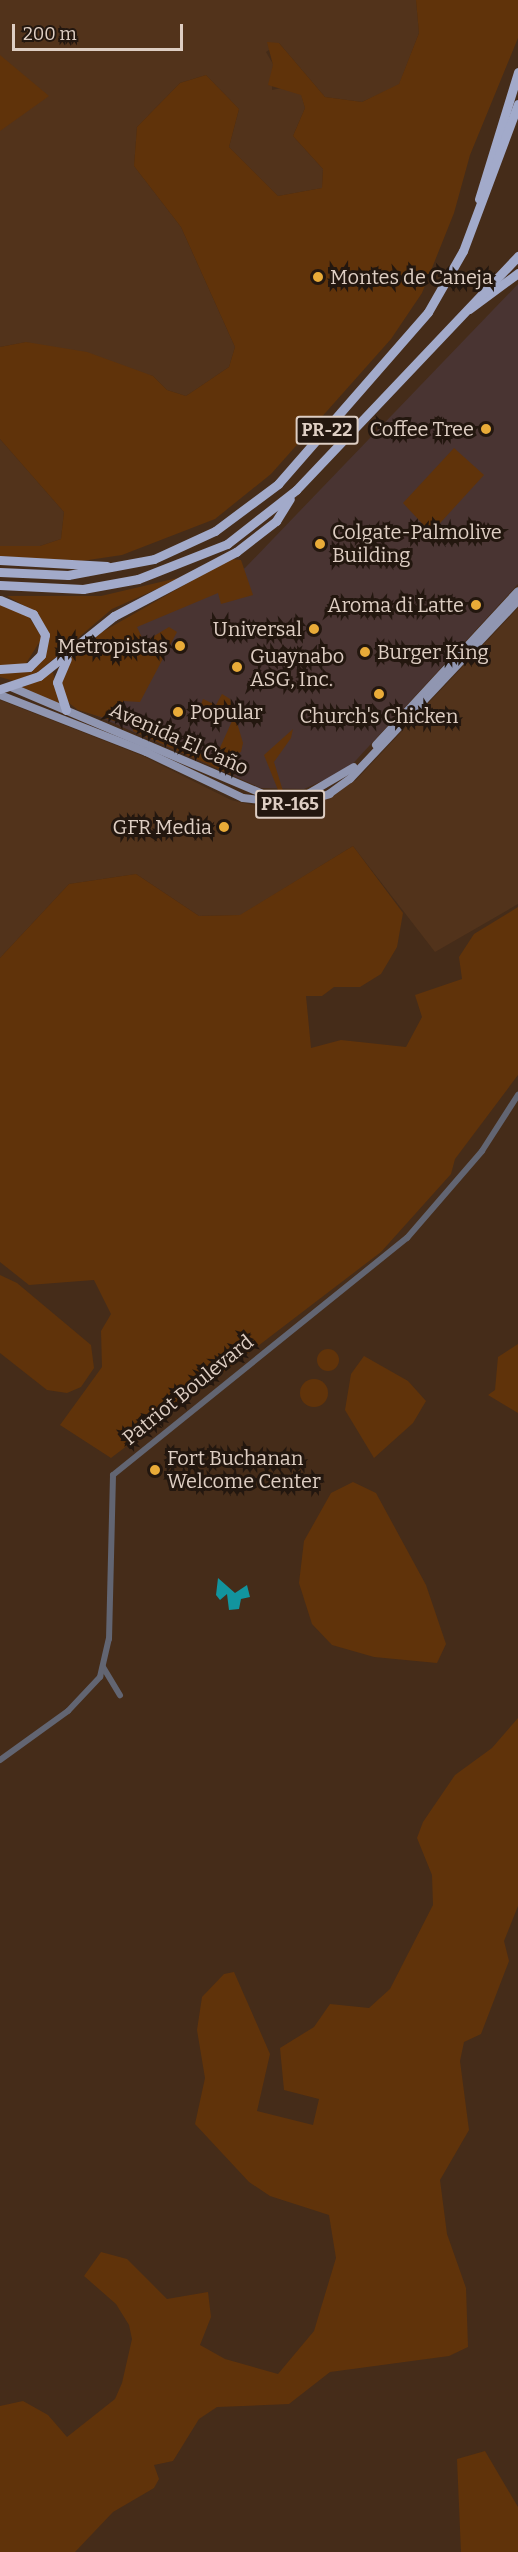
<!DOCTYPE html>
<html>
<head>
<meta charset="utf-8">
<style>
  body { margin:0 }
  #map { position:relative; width:518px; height:2552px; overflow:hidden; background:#452c19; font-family:Bitter,serif }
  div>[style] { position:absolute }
  .commercial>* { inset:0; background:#493432 }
  .built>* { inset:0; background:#52331b }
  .green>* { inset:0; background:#60330a }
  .round { border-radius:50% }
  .water>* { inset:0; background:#12949e }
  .minor>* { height:6px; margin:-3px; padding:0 3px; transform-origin:3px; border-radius:3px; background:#626572 }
  .major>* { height:8px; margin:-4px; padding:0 4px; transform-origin:4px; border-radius:4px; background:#9096b1 }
  .highway>* { height:9px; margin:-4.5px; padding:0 4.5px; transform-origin:4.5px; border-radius:4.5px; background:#a2aaca }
  .dots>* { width:16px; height:16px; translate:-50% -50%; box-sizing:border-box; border:3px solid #23170f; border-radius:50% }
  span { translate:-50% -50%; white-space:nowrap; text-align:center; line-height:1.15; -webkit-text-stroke:6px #23170f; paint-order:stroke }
  .shield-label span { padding:2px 4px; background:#23170f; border:2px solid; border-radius:4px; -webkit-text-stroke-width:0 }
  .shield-label { font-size:18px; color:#decec3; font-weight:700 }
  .poi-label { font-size:20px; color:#decec3 }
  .left { translate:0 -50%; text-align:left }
  .right { translate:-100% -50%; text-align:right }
  .street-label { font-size:20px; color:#decec3 }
  .scale { position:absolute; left:12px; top:24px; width:171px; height:27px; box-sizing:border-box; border:3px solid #decec3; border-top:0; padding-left:8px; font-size:18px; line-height:21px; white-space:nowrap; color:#decec3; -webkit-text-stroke:4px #23170f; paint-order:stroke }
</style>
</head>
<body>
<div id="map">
  <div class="commercial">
    <div style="clip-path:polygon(518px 284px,518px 584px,347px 770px,304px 789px,261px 788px,72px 705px,121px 624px,245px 568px)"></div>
  </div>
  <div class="built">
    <div style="clip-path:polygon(0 0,416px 0,419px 33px,399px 85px,362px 102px,325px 97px,279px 43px,266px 52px,273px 64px,272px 90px,286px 87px,301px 94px,305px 108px,293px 136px,323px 169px,322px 188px,278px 196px,229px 147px,239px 109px,206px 75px,180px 83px,137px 127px,134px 166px,181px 227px,235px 347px,229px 367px,186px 396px,167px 390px,153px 376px,26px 342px,0 347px)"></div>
    <div style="clip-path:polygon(0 439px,64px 512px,61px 539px,40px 546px,0 546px)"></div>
    <div style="clip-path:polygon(518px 608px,518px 904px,435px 952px,353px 846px,241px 915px,199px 916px,136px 874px,69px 884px,0 958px,0 700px,143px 756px,231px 800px,274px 810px,309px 808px,356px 780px)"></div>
  </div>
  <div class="green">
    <div style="clip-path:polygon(416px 0,518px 0,518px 38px,470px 155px,454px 213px,422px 293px,391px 339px,271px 474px,215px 519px,122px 555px,75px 562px,0 556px,0 546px,40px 546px,61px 539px,64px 512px,0 439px,0 347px,26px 342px,87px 352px,153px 376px,167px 390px,186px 396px,229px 367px,235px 347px,181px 227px,134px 166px,137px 127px,180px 83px,206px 75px,239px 109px,229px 147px,278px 196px,322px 188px,323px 169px,293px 136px,305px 108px,301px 95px,268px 85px,273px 65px,267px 42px,279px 43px,325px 97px,362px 102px,399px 84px,419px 33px)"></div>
    <div style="clip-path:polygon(0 55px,49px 96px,0 131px)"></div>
    <div style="clip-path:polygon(454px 448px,484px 475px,431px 533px,403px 503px)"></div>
    <div style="clip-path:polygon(230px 559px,241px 560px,253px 595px,221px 604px,218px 593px,137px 627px,144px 642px,169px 627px,177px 632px,140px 702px,123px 701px,124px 724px,78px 710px,65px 700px,59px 689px,70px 657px,88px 640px)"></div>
    <div style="clip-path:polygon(186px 576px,112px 609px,38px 672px,14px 681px,0 677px,0 672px,28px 670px,47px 636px,37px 613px,7px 596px,101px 596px)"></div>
    <div style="clip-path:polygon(0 602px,26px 612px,42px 638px,25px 665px,0 666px)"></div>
    <div style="clip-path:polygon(53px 672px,59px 704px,21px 687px,26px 686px)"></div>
    <div style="clip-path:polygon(222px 694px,230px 699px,243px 743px,241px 752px,228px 756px,218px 752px,233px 719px,200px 707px,203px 699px,216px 705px)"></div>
    <div style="clip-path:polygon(134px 714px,161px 726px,157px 734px,206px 756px,241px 762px,245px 771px,232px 775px,133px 731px)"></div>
    <div style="clip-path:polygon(293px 729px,291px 738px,274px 762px,283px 791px,278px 790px,264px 755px)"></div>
    <div style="clip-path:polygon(353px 846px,403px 913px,397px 947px,381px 974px,360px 987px,334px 987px,322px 996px,306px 996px,311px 1048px,341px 1040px,406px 1047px,422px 1017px,415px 995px,462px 979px,459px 957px,474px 934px,518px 907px,518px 1075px,455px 1159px,451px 1174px,381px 1252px,111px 1458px,60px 1425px,102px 1367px,101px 1331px,111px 1314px,94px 1280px,29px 1285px,0 1262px,0 958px,69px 884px,136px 874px,199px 916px,240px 915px)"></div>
    <div style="clip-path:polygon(0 1275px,17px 1283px,91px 1345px,94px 1368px,81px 1387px,67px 1393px,47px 1390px,0 1353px)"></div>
    <div style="clip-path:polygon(518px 1344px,518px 1413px,488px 1395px,495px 1390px,498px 1357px)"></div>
    <div class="round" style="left:317px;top:1349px;width:22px;height:22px"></div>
    <div style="clip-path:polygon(364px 1356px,408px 1381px,426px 1401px,413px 1423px,374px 1458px,345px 1410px,351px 1374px)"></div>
    <div class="round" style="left:300px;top:1379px;width:28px;height:28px"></div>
    <div style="clip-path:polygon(353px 1482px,376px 1493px,426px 1585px,446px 1644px,437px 1663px,374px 1657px,332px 1645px,312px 1624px,299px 1583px,304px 1541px,331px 1493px)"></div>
    <div style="clip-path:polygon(518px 1718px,518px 1906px,504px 1941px,509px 1961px,481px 2034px,464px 2042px,460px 2061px,469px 2130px,440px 2180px,447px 2234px,466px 2288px,468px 2347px,449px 2356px,330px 2372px,289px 2404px,217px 2407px,199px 2419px,173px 2461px,154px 2465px,159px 2479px,154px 2488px,113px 2512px,75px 2552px,0 2552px,0 2406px,23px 2401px,48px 2415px,67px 2437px,115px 2399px,122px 2383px,132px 2339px,129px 2325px,116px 2304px,84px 2276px,101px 2252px,127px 2259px,167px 2299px,208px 2292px,211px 2317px,200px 2345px,225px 2359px,278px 2374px,314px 2331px,336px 2258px,329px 2215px,270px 2196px,249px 2182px,195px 2124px,205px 2078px,197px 2030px,202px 1997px,224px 1974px,234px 1972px,270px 2054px,257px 2111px,313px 2125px,319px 2099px,284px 2090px,280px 2048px,314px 2027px,330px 2004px,369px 2008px,390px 1989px,433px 1905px,432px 1875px,417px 1838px,423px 1822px,455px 1775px,492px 1748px)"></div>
    <div style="clip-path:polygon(485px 2451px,518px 2507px,518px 2552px,461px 2552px,457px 2459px)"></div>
  </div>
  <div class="water">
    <div style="clip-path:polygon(218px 1578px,235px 1593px,247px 1585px,250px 1597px,241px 1599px,239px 1609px,229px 1610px,227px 1594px,220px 1600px,216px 1595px)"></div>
  </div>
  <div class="minor">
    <div style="left:103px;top:1667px;width:33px;rotate:59deg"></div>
    <div style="left:0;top:1760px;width:84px;rotate:-35.8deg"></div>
    <div style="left:68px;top:1711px;width:47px;rotate:-46.7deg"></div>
    <div style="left:100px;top:1677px;width:39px;rotate:-77deg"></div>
    <div style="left:109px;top:1639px;width:164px;rotate:-88.6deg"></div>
    <div style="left:113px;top:1475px;width:378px;rotate:-38.9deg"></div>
    <div style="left:407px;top:1238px;width:115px;rotate:-49.2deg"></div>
    <div style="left:482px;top:1151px;width:67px;rotate:-57.3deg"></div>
  </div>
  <div class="major">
    <div style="left:11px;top:687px;width:276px;rotate:23deg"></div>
    <div style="left:265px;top:795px;width:43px;rotate:-1.3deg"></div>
    <div style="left:308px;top:794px;width:53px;rotate:-30.4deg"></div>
    <div style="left:0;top:695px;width:157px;rotate:21.3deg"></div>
    <div style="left:146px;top:752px;width:107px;rotate:25.4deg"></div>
    <div style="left:243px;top:798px;width:54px;rotate:6.3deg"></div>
    <div style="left:297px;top:804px;width:34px;rotate:-17deg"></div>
    <div style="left:329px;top:794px;width:26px;rotate:-36deg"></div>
    <div style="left:350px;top:779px;width:245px;rotate:-46.7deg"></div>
    <div style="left:376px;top:745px;width:209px;rotate:-47.3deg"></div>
  </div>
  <div class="highway">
    <div style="left:479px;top:199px;width:133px;rotate:-72.9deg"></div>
    <div style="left:469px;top:309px;width:61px;rotate:-36.3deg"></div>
    <div style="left:0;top:560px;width:107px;rotate:3.2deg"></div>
    <div style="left:0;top:572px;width:68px;rotate:2.5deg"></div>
    <div style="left:68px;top:575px;width:87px;rotate:-10.5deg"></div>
    <div style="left:154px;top:559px;width:67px;rotate:-24.7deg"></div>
    <div style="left:215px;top:531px;width:79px;rotate:-36.7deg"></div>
    <div style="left:278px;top:484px;width:228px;rotate:-48.9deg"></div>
    <div style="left:428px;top:312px;width:70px;rotate:-60.2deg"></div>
    <div style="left:463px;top:251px;width:157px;rotate:-69.5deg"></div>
    <div style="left:0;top:585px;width:83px;rotate:2.8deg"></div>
    <div style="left:83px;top:589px;width:56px;rotate:-10.3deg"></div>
    <div style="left:138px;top:579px;width:96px;rotate:-21.5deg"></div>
    <div style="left:227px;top:544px;width:88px;rotate:-38deg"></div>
    <div style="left:296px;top:490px;width:323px;rotate:-46.5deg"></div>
    <div style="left:0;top:600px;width:36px;rotate:23deg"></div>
    <div style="left:33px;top:614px;width:24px;rotate:60deg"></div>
    <div style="left:45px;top:635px;width:20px;rotate:101deg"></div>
    <div style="left:41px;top:655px;width:17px;rotate:135deg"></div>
    <div style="left:29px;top:667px;width:29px;rotate:176deg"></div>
    <div style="left:0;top:689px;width:41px;rotate:-18.4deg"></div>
    <div style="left:39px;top:676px;width:96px;rotate:-38.7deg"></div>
    <div style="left:114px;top:616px;width:138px;rotate:-27.7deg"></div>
    <div style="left:236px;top:552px;width:51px;rotate:-37.8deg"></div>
    <div style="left:276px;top:521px;width:26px;rotate:-58deg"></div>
    <div style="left:66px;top:710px;width:29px;rotate:-108deg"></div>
    <div style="left:57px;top:682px;width:25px;rotate:-67deg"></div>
  </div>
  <div class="dots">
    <div style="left:318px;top:277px;background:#e9ab38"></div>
    <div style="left:486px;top:429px;background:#e9ab38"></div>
    <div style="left:320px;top:544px;background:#e9ab38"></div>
    <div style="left:476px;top:605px;background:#e9ab38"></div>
    <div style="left:314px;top:629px;background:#e9ab38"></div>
    <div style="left:180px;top:646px;background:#e9ab38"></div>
    <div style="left:365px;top:652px;background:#e9ab38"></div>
    <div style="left:237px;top:667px;background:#e9ab38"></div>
    <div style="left:379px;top:694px;background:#e9ab38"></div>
    <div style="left:178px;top:712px;background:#e9ab38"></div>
    <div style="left:224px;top:827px;background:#e9ab38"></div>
    <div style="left:155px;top:1470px;background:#e9ab38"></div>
  </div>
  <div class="shield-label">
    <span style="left:327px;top:430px">PR-22</span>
    <span style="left:290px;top:804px">PR-165</span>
  </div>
  <div class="poi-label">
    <span class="left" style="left:330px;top:277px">Montes de Caneja</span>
    <span class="right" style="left:474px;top:429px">Coffee Tree</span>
    <span class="left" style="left:332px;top:544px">Colgate-Palmolive<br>Building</span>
    <span class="right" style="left:464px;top:605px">Aroma di Latte</span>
    <span class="right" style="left:302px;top:629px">Universal</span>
    <span class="right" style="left:168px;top:646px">Metropistas</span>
    <span class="left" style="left:377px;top:652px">Burger King</span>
    <span class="left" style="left:250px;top:668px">Guaynabo<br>ASG, Inc.</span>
    <span class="left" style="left:190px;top:712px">Popular</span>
    <span style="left:379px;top:716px">Church's Chicken</span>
    <span class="right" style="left:212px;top:827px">GFR Media</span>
    <span class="left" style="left:167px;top:1470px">Fort Buchanan<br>Welcome Center</span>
  </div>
  <div class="street-label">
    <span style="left:179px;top:739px;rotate:24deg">Avenida El Caño</span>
    <span style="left:188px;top:1390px;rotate:-39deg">Patriot Boulevard</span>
  </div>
  <div class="scale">200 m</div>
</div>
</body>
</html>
